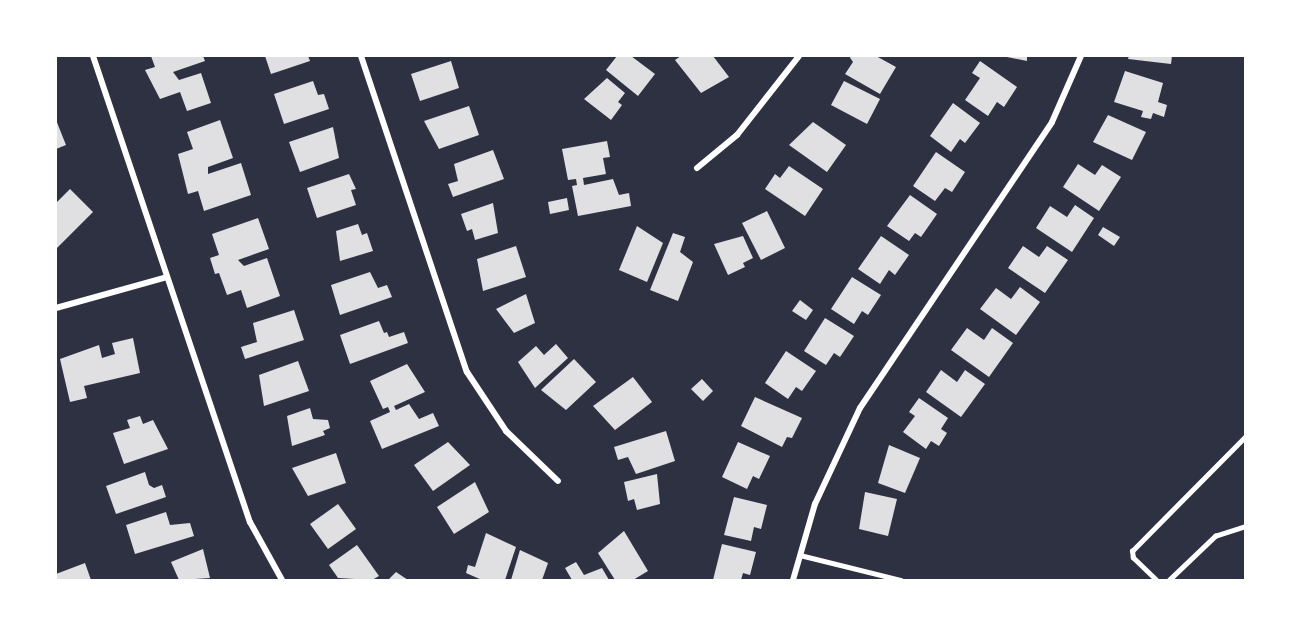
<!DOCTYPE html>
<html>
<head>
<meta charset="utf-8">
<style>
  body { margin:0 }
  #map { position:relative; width:1301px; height:636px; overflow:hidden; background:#2d3142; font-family:Jost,sans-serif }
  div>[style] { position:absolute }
  .building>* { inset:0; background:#e0e0e3 }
  .service>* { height:4.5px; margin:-2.25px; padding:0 2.25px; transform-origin:2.25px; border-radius:2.25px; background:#fff }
  .minor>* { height:6px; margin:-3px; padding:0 3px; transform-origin:3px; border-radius:3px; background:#fff }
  span { translate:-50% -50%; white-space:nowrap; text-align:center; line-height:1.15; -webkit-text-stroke:6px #fff; paint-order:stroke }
  .frame { position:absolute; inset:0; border:57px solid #fff; pointer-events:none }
</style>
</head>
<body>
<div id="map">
  <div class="building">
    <div style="clip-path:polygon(151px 56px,203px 56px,205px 61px,173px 72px,179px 80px,201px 73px,211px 103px,187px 111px,180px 92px,160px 99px,145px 70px,155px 67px)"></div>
    <div style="clip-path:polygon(265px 56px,308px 56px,310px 61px,271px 74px)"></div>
    <div style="clip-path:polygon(617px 56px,631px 56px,655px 74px,638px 96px,606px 70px)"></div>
    <div style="clip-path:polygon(681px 56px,713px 56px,729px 77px,701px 93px,675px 60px)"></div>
    <div style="clip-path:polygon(849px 56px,876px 56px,896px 67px,880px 94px,845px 74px,853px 62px)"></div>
    <div style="clip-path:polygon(1002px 56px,1027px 56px,1027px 61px)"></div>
    <div style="clip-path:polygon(1129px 56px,1172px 56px,1171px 64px,1128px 59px)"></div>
    <div style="clip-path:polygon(451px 61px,459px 88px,420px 101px,411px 74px)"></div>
    <div style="clip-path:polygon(980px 61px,1017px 87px,1004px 107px,997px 102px,988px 116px,965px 100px,980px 78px,972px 73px)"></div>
    <div style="clip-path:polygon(1125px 71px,1163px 83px,1158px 102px,1167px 105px,1164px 117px,1153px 113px,1151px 119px,1141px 117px,1143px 111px,1114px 102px)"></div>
    <div style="clip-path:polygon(607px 78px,625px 93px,618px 102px,622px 105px,611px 120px,584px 99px)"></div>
    <div style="clip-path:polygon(313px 81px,318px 95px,324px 94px,329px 109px,284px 124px,274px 94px)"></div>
    <div style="clip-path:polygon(844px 81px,880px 99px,867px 124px,831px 105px)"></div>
    <div style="clip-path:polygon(953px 103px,980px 123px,965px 143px,960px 139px,951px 152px,930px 136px)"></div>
    <div style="clip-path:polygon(469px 106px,479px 135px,439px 149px,424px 121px)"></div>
    <div style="clip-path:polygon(1108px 115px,1146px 132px,1132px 160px,1093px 142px)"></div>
    <div style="clip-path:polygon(56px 120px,66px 145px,56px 149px)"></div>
    <div style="clip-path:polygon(220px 120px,233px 158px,208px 167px,208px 174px,241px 163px,251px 195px,204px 211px,198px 191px,188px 194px,178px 154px,193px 149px,187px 132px)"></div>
    <div style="clip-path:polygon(813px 122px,846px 145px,827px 172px,789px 145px)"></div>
    <div style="clip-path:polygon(333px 127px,339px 158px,300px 172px,289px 142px)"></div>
    <div style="clip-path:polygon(607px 141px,610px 157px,603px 158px,606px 174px,583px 178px,584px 185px,613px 179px,619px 195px,629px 193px,631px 206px,578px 216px,572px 186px,577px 185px,576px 179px,568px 180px,562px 149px)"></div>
    <div style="clip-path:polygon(493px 150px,504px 179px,453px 197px,448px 184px,458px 181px,454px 164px)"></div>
    <div style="clip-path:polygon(936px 152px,965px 172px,952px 192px,945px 188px,935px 201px,913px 186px)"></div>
    <div style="clip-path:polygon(1078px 164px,1095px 175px,1102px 165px,1121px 177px,1099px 211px,1063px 187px)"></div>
    <div style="clip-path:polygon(789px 166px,823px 189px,805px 216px,765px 189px,775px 174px,780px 178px)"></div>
    <div style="clip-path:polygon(349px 174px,356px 189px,351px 190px,356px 205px,317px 218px,307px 188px)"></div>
    <div style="clip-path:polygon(70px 189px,93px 212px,56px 249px,56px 203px)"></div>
    <div style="clip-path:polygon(910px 195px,937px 214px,921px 237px,915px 233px,909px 241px,887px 226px)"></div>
    <div style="clip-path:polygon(567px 198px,569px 210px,550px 214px,548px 202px)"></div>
    <div style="clip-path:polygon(493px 203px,498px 233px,475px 240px,472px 229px,467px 231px,461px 214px)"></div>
    <div style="clip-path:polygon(1075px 205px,1094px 218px,1072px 252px,1036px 228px,1050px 206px,1067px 217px)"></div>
    <div style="clip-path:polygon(767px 211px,785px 248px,761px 260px,742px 223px)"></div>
    <div style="clip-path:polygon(258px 218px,269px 249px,238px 260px,244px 266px,267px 258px,280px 296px,247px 308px,241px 290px,227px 295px,219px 273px,215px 274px,210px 258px,219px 255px,212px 234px)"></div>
    <div style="clip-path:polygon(358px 224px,362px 235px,367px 233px,373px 251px,340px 261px,336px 231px)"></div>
    <div style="clip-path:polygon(637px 226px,663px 243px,647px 282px,619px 270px)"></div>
    <div style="clip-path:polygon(1103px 227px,1120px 237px,1114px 246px,1098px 235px)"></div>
    <div style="clip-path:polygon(673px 233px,685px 237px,680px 252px,693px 262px,678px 301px,650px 290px)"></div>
    <div style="clip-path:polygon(743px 236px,753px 258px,743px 263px,745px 267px,728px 275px,714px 244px)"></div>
    <div style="clip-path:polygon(881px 236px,909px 255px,895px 275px,889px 270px,880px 284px,858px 269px)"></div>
    <div style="clip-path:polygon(516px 246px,526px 277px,483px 291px,477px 259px)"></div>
    <div style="clip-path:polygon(1023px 246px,1039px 257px,1047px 246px,1068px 260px,1045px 293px,1008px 268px)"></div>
    <div style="clip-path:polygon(370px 272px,378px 288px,387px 285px,392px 297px,340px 315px,331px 285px)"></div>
    <div style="clip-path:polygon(852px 277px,881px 295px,868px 315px,862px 311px,854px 324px,831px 309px)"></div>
    <div style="clip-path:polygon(1020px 287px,1040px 302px,1016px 335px,980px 309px,996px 288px,1011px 299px)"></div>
    <div style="clip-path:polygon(526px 294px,535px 323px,514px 333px,496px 309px)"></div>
    <div style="clip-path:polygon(800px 300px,813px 310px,806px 320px,792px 311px)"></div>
    <div style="clip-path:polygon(294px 310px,304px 340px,245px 359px,241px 347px,257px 342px,253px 323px)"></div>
    <div style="clip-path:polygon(825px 318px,854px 336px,840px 357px,834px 353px,826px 365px,804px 351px)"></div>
    <div style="clip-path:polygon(379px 321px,384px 333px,387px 332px,389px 337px,404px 332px,408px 343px,350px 364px,340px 335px)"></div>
    <div style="clip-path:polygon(967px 328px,984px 340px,992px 328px,1013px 343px,989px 377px,951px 350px)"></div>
    <div style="clip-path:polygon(133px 338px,140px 373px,84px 386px,87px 398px,70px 402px,60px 359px,99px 345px,102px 358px,115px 354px,112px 343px)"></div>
    <div style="clip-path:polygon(556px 344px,568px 358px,535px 388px,518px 362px,536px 346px,544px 355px)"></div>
    <div style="clip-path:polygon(786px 351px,816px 371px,802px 391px,796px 387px,788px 399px,765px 383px)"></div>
    <div style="clip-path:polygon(574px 359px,596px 382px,566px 410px,541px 390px)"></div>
    <div style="clip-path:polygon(298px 361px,309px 391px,264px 406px,259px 375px)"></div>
    <div style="clip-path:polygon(407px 364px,425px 392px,394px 406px,396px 410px,409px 404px,419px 419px,433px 413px,439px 426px,382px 449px,370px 421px,390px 412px,388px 407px,383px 409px,370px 381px)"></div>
    <div style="clip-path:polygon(941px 370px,957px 382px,965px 370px,985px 384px,961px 417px,926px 392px)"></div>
    <div style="clip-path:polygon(633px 377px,652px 402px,615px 430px,593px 406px)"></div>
    <div style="clip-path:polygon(702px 379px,713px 391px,703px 401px,691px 389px)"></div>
    <div style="clip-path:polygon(755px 397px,802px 418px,792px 438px,787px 437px,782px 447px,741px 426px)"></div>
    <div style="clip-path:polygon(919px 398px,948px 418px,941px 429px,947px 433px,939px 446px,931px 441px,926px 449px,903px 432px,915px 416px,909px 412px)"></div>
    <div style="clip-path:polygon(310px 408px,313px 419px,328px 420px,330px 428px,323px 431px,325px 435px,292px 446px,287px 416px)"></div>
    <div style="clip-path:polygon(140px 416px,143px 424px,153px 420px,168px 449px,124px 464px,113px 433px,130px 428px,127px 420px)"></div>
    <div style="clip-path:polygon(666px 431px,675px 461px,636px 474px,628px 457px,618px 460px,614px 447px)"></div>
    <div style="clip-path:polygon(448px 442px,470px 465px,433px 491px,414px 465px)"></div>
    <div style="clip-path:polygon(738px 442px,770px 456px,759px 479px,753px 476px,747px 489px,722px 477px)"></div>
    <div style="clip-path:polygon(889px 445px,920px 458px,905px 493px,878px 483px)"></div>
    <div style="clip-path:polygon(336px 453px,346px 483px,308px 496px,292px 468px)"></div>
    <div style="clip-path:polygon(145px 472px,149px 485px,154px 488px,162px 485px,166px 497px,116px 514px,106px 486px)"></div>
    <div style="clip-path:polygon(657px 474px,660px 504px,637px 510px,634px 499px,628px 501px,624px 482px)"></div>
    <div style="clip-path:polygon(475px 482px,489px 512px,454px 534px,437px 507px)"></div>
    <div style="clip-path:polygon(865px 492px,897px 499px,888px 536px,859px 529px)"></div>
    <div style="clip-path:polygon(734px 497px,767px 505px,761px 529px,754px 527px,751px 541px,724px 535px)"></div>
    <div style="clip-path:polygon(338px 504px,356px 529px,328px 549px,310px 524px)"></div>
    <div style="clip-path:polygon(166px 512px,170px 525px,190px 523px,194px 536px,135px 554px,126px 525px)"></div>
    <div style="clip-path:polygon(624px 531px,648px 571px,633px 580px,615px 580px,598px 553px)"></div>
    <div style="clip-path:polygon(486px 533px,516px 547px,505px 580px,482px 580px,466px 573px,468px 565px,475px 567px)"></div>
    <div style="clip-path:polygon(722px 544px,756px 552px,750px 575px,743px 573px,741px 580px,713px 580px)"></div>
    <div style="clip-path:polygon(357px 545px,379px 576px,372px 580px,338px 578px,329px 565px)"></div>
    <div style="clip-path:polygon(203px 549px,210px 578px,179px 580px,171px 562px)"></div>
    <div style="clip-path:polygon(520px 550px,548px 563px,542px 580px,511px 580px)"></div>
    <div style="clip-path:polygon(576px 562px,584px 575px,602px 568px,609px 580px,572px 580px,565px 568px)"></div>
    <div style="clip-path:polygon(85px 563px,91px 580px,56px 580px,56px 574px)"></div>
    <div style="clip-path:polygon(396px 572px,408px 580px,388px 580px)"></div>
  </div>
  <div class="service">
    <div style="left:800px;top:555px;width:104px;rotate:13.9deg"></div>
    <div style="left:1156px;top:580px;width:32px;rotate:-136deg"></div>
    <div style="left:1133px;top:558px;width:7px;rotate:-98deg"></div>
    <div style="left:1132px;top:551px;width:162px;rotate:-45.3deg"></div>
    <div style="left:1169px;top:580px;width:64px;rotate:-43.7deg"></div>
    <div style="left:1215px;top:536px;width:33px;rotate:-18deg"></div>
  </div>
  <div class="minor">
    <div style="left:93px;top:56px;width:492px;rotate:71.4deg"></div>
    <div style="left:250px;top:522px;width:66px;rotate:61.1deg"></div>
    <div style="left:361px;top:56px;width:333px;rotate:71.5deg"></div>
    <div style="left:467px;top:372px;width:71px;rotate:56.5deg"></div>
    <div style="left:506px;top:431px;width:72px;rotate:43.9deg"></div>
    <div style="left:697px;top:168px;width:52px;rotate:-39.5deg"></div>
    <div style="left:737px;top:135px;width:100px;rotate:-51.9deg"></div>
    <div style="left:56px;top:308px;width:115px;rotate:-15.6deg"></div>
    <div style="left:793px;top:580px;width:79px;rotate:-73.9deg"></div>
    <div style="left:815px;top:504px;width:106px;rotate:-64.9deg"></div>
    <div style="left:860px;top:408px;width:344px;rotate:-56.1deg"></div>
    <div style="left:1052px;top:122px;width:72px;rotate:-66.3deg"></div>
  </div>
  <div class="frame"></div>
</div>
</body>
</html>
